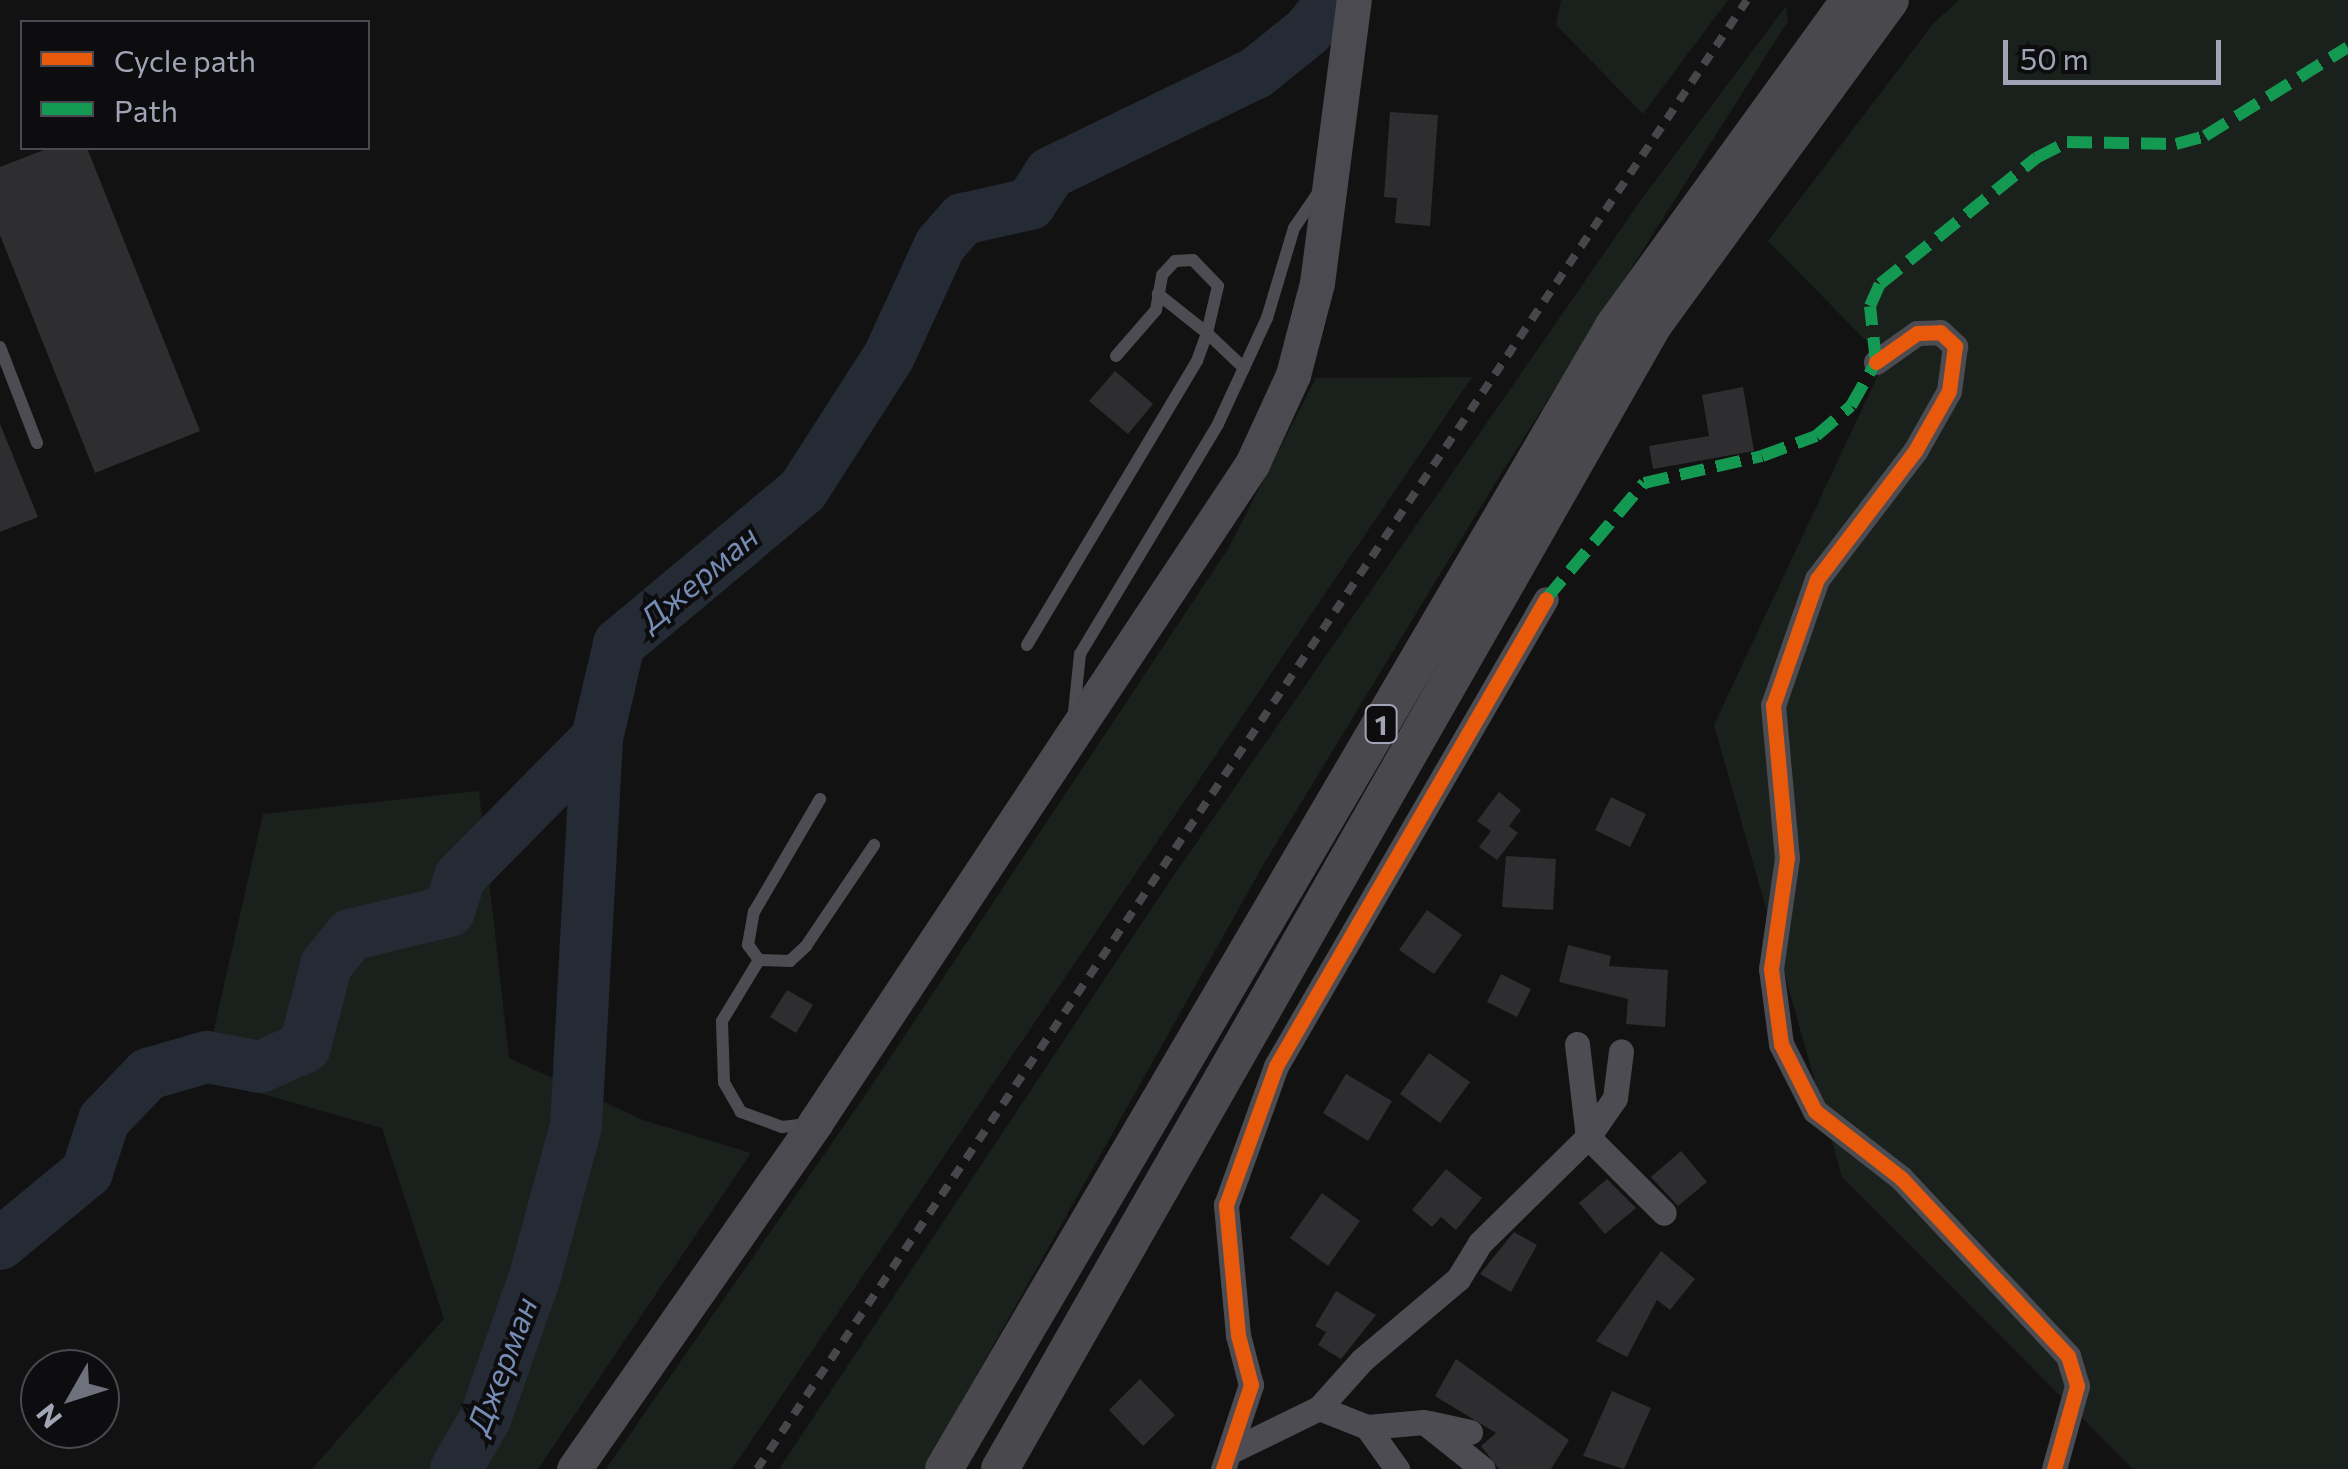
<!DOCTYPE html>
<html>
<head>
<meta charset="utf-8">
<style>
  body { margin:0 }
  #map { position:relative; width:2348px; height:1469px; overflow:hidden; background:#121212; font-family:Commissioner,sans-serif }
  div>[style] { position:absolute }
  .green>* { inset:0; background:#1a211c }
  .river>* { height:52px; margin:-26px; padding:0 26px; transform-origin:26px; border-radius:26px; background:#252b35 }
  .building>* { inset:0; background:#2e2e30 }
  .lane>* { height:12px; margin:-6px; padding:0 6px; transform-origin:6px; border-radius:6px; background:#4c4c52 }
  .street>* { height:25px; margin:-12.5px; padding:0 12.5px; transform-origin:12.5px; border-radius:12.5px; background:#4c4c52 }
  .secondary>* { height:35px; margin:-17.5px; padding:0 17.5px; transform-origin:17.5px; border-radius:17.5px; background:#4a4a50 }
  .primary>* { height:38px; margin:-19px; padding:0 19px; transform-origin:19px; border-radius:19px; background:#49494d }
  .rail>* { height:8px; margin-top:-4px; transform-origin:0; background:repeating-linear-gradient(90deg,#47474b 0 12px,transparent 0 22px) }
  .quiet>* { height:12px; margin-top:-6px; transform-origin:0; background:repeating-linear-gradient(90deg,#139951 0 25px,transparent 0 37px) }
  .cycleway>* { height:15px; margin:-7.5px; padding:0 7.5px; transform-origin:7.5px; border-radius:7.5px; background:#e8590c }
  span { translate:-50% -50%; white-space:nowrap; text-align:center; line-height:1.15; -webkit-text-stroke:8px #0d0c0e; paint-order:stroke }
  .shield-label span { padding:2px 8px; background:#0d0c0e; border:2px solid; border-radius:8px; -webkit-text-stroke-width:0 }
  .shield-label { font-size:28px; color:#a1a4b5; font-weight:700 }
  .water-label { font-size:32px; color:#758cb4; font-style:italic }
  .legend { position:absolute; left:20px; top:20px; width:350px; height:130px; box-sizing:border-box; background:#0d0c0e; border:2px solid #484951; margin:0; padding:12px 18px; list-style:none; font-size:30px; color:#a1a4b5 }
  .legend li { display:flex; align-items:center; gap:20px; height:50px }
  .legend b { width:50px; border:2px solid #484951 }
  .north { position:absolute; left:20px; top:1349px; width:100px; height:100px; box-sizing:border-box; background:#0d0c0e; border:2px solid #484951; border-radius:50%; rotate:231deg; font-size:28px; font-weight:700; line-height:40px; text-align:center; color:#a1a4b5 }
  .north::after { content:''; display:block; margin:auto; width:35px; height:45px; background:#6f717c; clip-path:polygon(50% 0,100% 100%,50% 72%,0 100%) }
  .scale { position:absolute; left:2003px; top:40px; width:218px; height:45px; box-sizing:border-box; border:5px solid #a1a4b5; border-top:0; padding-left:12px; font-size:30px; line-height:35px; white-space:nowrap; color:#a1a4b5; -webkit-text-stroke:8px #0d0c0e; paint-order:stroke }
</style>
</head>
<body>
<div id="map">
  <div class="green">
    <div style="clip-path:polygon(1561px 0,1728px 0,1643px 114px,1556px 25px)"></div>
    <div style="clip-path:polygon(1959px 0,2348px 0,2348px 1469px,2133px 1469px,1842px 1177px,1714px 725px,1885px 360px,1768px 241px,1933px 24px)"></div>
    <div style="clip-path:polygon(1786px 6px,1788px 21px,1499px 477px,1262px 867px,924px 1469px,779px 1469px,1170px 881px,1641px 200px)"></div>
    <div style="clip-path:polygon(1472px 377px,732px 1469px,606px 1469px,864px 1097px,1228px 549px,1316px 378px)"></div>
    <div style="clip-path:polygon(479px 791px,509px 1058px,643px 1120px,751px 1153px,538px 1469px,312px 1469px,444px 1319px,382px 1128px,203px 1077px,263px 814px)"></div>
  </div>
  <div class="river">
    <div style="left:0;top:1244px;width:113px;rotate:-39.6deg"></div>
    <div style="left:87px;top:1172px;width:55px;rotate:-71.9deg"></div>
    <div style="left:104px;top:1120px;width:64px;rotate:-46.3deg"></div>
    <div style="left:148px;top:1074px;width:61px;rotate:-16.1deg"></div>
    <div style="left:207px;top:1057px;width:54px;rotate:10.7deg"></div>
    <div style="left:260px;top:1067px;width:49px;rotate:-24deg"></div>
    <div style="left:305px;top:1047px;width:85px;rotate:-75.6deg"></div>
    <div style="left:326px;top:965px;width:38px;rotate:-51deg"></div>
    <div style="left:350px;top:935px;width:102px;rotate:-13.6deg"></div>
    <div style="left:449px;top:911px;width:36px;rotate:-72deg"></div>
    <div style="left:460px;top:877px;width:195px;rotate:-45.4deg"></div>
    <div style="left:456px;top:1469px;width:58px;rotate:-59.9deg"></div>
    <div style="left:485px;top:1419px;width:155px;rotate:-70.7deg"></div>
    <div style="left:536px;top:1273px;width:152px;rotate:-74.8deg"></div>
    <div style="left:576px;top:1126px;width:389px;rotate:-86.9deg"></div>
    <div style="left:597px;top:738px;width:97px;rotate:-76.8deg"></div>
    <div style="left:619px;top:644px;width:240px;rotate:-39.9deg"></div>
    <div style="left:803px;top:490px;width:159px;rotate:-57.3deg"></div>
    <div style="left:889px;top:356px;width:122px;rotate:-65.3deg"></div>
    <div style="left:940px;top:245px;width:35px;rotate:-49deg"></div>
    <div style="left:963px;top:219px;width:69px;rotate:-12.6deg"></div>
    <div style="left:1030px;top:204px;width:37px;rotate:-57deg"></div>
    <div style="left:1050px;top:173px;width:229px;rotate:-25.9deg"></div>
    <div style="left:1256px;top:73px;width:67px;rotate:-38.9deg"></div>
    <div style="left:1308px;top:31px;width:40px;rotate:-51deg"></div>
  </div>
  <div class="building">
    <div style="clip-path:polygon(1390px 112px,1438px 115px,1430px 226px,1395px 223px,1397px 198px,1384px 197px)"></div>
    <div style="clip-path:polygon(49px 148px,87px 148px,200px 431px,95px 473px,0 235px,0 167px)"></div>
    <div style="clip-path:polygon(1115px 371px,1153px 404px,1128px 434px,1089px 401px)"></div>
    <div style="clip-path:polygon(1743px 387px,1754px 451px,1653px 469px,1649px 446px,1709px 436px,1702px 395px)"></div>
    <div style="clip-path:polygon(0 424px,38px 517px,0 532px)"></div>
    <div style="clip-path:polygon(1499px 792px,1521px 810px,1509px 826px,1518px 833px,1497px 860px,1479px 847px,1491px 831px,1477px 821px)"></div>
    <div style="clip-path:polygon(1611px 797px,1646px 814px,1630px 847px,1595px 830px)"></div>
    <div style="clip-path:polygon(1506px 856px,1556px 859px,1553px 910px,1502px 907px)"></div>
    <div style="clip-path:polygon(1427px 910px,1462px 935px,1434px 974px,1399px 950px)"></div>
    <div style="clip-path:polygon(1568px 945px,1611px 956px,1609px 966px,1668px 970px,1665px 1027px,1626px 1024px,1628px 999px,1559px 982px)"></div>
    <div style="clip-path:polygon(1501px 974px,1531px 989px,1517px 1017px,1487px 1002px)"></div>
    <div style="clip-path:polygon(787px 990px,813px 1005px,796px 1033px,770px 1017px)"></div>
    <div style="clip-path:polygon(1429px 1053px,1470px 1082px,1440px 1123px,1400px 1094px)"></div>
    <div style="clip-path:polygon(1346px 1074px,1392px 1101px,1368px 1141px,1323px 1113px)"></div>
    <div style="clip-path:polygon(1681px 1151px,1707px 1182px,1678px 1206px,1651px 1177px)"></div>
    <div style="clip-path:polygon(1446px 1169px,1482px 1198px,1456px 1230px,1441px 1217px,1432px 1227px,1412px 1210px)"></div>
    <div style="clip-path:polygon(1607px 1179px,1636px 1208px,1605px 1234px,1579px 1203px)"></div>
    <div style="clip-path:polygon(1322px 1193px,1360px 1221px,1328px 1266px,1290px 1238px)"></div>
    <div style="clip-path:polygon(1514px 1232px,1537px 1245px,1511px 1292px,1480px 1274px)"></div>
    <div style="clip-path:polygon(1661px 1251px,1695px 1279px,1670px 1310px,1657px 1300px,1627px 1357px,1596px 1341px)"></div>
    <div style="clip-path:polygon(1336px 1291px,1376px 1315px,1341px 1359px,1318px 1345px,1326px 1332px,1315px 1326px)"></div>
    <div style="clip-path:polygon(1456px 1359px,1569px 1440px,1551px 1469px,1499px 1469px,1481px 1446px,1496px 1433px,1435px 1396px)"></div>
    <div style="clip-path:polygon(1140px 1379px,1175px 1415px,1143px 1446px,1109px 1410px)"></div>
    <div style="clip-path:polygon(1612px 1391px,1651px 1408px,1624px 1469px,1583px 1456px)"></div>
  </div>
  <div class="lane">
    <div style="left:0;top:347px;width:103px;rotate:68.9deg"></div>
    <div style="left:1116px;top:356px;width:61px;rotate:-49deg"></div>
    <div style="left:1156px;top:310px;width:36px;rotate:-80deg"></div>
    <div style="left:1162px;top:275px;width:19px;rotate:-47deg"></div>
    <div style="left:1175px;top:261px;width:18px;rotate:-3deg"></div>
    <div style="left:1193px;top:260px;width:36px;rotate:46deg"></div>
    <div style="left:1218px;top:286px;width:48px;rotate:103.2deg"></div>
    <div style="left:1207px;top:333px;width:51px;rotate:43.4deg"></div>
    <div style="left:1027px;top:645px;width:331px;rotate:-59.1deg"></div>
    <div style="left:1197px;top:361px;width:30px;rotate:-70deg"></div>
    <div style="left:1207px;top:333px;width:63px;rotate:-141.5deg"></div>
    <div style="left:1074px;top:712px;width:58px;rotate:-84.1deg"></div>
    <div style="left:1080px;top:654px;width:268px;rotate:-59deg"></div>
    <div style="left:1218px;top:424px;width:117px;rotate:-65.2deg"></div>
    <div style="left:1267px;top:318px;width:94px;rotate:-73.3deg"></div>
    <div style="left:1294px;top:228px;width:42px;rotate:-55.6deg"></div>
    <div style="left:759px;top:960px;width:31px;rotate:2deg"></div>
    <div style="left:790px;top:961px;width:22px;rotate:-43deg"></div>
    <div style="left:806px;top:946px;width:122px;rotate:-56deg"></div>
    <div style="left:807px;top:1124px;width:25px;rotate:173deg"></div>
    <div style="left:782px;top:1127px;width:44px;rotate:-159.9deg"></div>
    <div style="left:741px;top:1112px;width:34px;rotate:-120deg"></div>
    <div style="left:724px;top:1082px;width:61px;rotate:-91.9deg"></div>
    <div style="left:722px;top:1021px;width:71px;rotate:-58.8deg"></div>
    <div style="left:759px;top:960px;width:19px;rotate:-126deg"></div>
    <div style="left:748px;top:945px;width:34px;rotate:-80deg"></div>
    <div style="left:754px;top:912px;width:131px;rotate:-59.7deg"></div>
  </div>
  <div class="street">
    <div style="left:1876px;top:362px;width:50px;rotate:-35.3deg"></div>
    <div style="left:1917px;top:333px;width:23px;rotate:-2deg"></div>
    <div style="left:1940px;top:332px;width:21px;rotate:43deg"></div>
    <div style="left:1955px;top:346px;width:45px;rotate:97.6deg"></div>
    <div style="left:1949px;top:391px;width:69px;rotate:119.5deg"></div>
    <div style="left:1915px;top:451px;width:161px;rotate:127.4deg"></div>
    <div style="left:1817px;top:579px;width:133px;rotate:109.2deg"></div>
    <div style="left:1773px;top:705px;width:154px;rotate:84.8deg"></div>
    <div style="left:1787px;top:858px;width:112px;rotate:98.2deg"></div>
    <div style="left:1771px;top:969px;width:76px;rotate:82.4deg"></div>
    <div style="left:1781px;top:1044px;width:75px;rotate:63.1deg"></div>
    <div style="left:1815px;top:1111px;width:109px;rotate:37.9deg"></div>
    <div style="left:1901px;top:1178px;width:244px;rotate:46.8deg"></div>
    <div style="left:2068px;top:1356px;width:31px;rotate:73deg"></div>
    <div style="left:2077px;top:1386px;width:86px;rotate:105.5deg"></div>
    <div style="left:1577px;top:1044px;width:94px;rotate:83.3deg"></div>
    <div style="left:1588px;top:1137px;width:107px;rotate:45deg"></div>
    <div style="left:1319px;top:1408px;width:52px;rotate:21.6deg"></div>
    <div style="left:1367px;top:1427px;width:52px;rotate:54.5deg"></div>
    <div style="left:1429px;top:1423px;width:42px;rotate:12.4deg"></div>
    <div style="left:1367px;top:1427px;width:57px;rotate:-5deg"></div>
    <div style="left:1424px;top:1422px;width:75px;rotate:38.5deg"></div>
    <div style="left:1231px;top:1451px;width:98px;rotate:-26deg"></div>
    <div style="left:1319px;top:1408px;width:64px;rotate:-48.1deg"></div>
    <div style="left:1362px;top:1360px;width:126px;rotate:-40.2deg"></div>
    <div style="left:1458px;top:1279px;width:42px;rotate:-58.6deg"></div>
    <div style="left:1480px;top:1243px;width:151px;rotate:-44.5deg"></div>
    <div style="left:1588px;top:1137px;width:47px;rotate:-55.3deg"></div>
    <div style="left:1615px;top:1098px;width:47px;rotate:-82.7deg"></div>
    <div style="left:1223px;top:1469px;width:89px;rotate:-71.6deg"></div>
    <div style="left:1251px;top:1385px;width:52px;rotate:-104.6deg"></div>
    <div style="left:1238px;top:1335px;width:131px;rotate:-95.3deg"></div>
    <div style="left:1226px;top:1205px;width:148px;rotate:-70.2deg"></div>
    <div style="left:1276px;top:1066px;width:539px;rotate:-59.97deg"></div>
  </div>
  <div class="secondary">
    <div style="left:574px;top:1469px;width:422px;rotate:-55.1deg"></div>
    <div style="left:815px;top:1123px;width:791px;rotate:-56.45deg"></div>
    <div style="left:1252px;top:464px;width:98px;rotate:-65.3deg"></div>
    <div style="left:1293px;top:375px;width:95px;rotate:-75.4deg"></div>
    <div style="left:1317px;top:283px;width:285px;rotate:-82.6deg"></div>
  </div>
  <div class="primary">
    <div style="left:944px;top:1469px;width:1325px;rotate:-59.62deg"></div>
    <div style="left:1614px;top:326px;width:402px;rotate:-54.1deg"></div>
    <div style="left:1000px;top:1469px;width:1317px;rotate:-60.28deg"></div>
    <div style="left:1653px;top:325px;width:402px;rotate:-53.9deg"></div>
  </div>
  <div class="rail">
    <div style="left:757px;top:1469px;width:1771px;rotate:-56.02deg"></div>
  </div>
  <div class="quiet">
    <div style="left:1546px;top:599px;width:152px;rotate:-49.8deg"></div>
    <div style="left:1644px;top:483px;width:121px;rotate:-12.9deg"></div>
    <div style="left:1762px;top:456px;width:58px;rotate:-20.3deg"></div>
    <div style="left:1816px;top:436px;width:46px;rotate:-40.6deg"></div>
    <div style="left:1851px;top:406px;width:51px;rotate:-60.4deg"></div>
    <div style="left:1876px;top:362px;width:56px;rotate:-96.1deg"></div>
    <div style="left:1870px;top:306px;width:24px;rotate:-66deg"></div>
    <div style="left:1880px;top:284px;width:201px;rotate:-38.9deg"></div>
    <div style="left:2036px;top:158px;width:35px;rotate:-27deg"></div>
    <div style="left:2067px;top:142px;width:109px;rotate:1.1deg"></div>
    <div style="left:2176px;top:144px;width:30px;rotate:-15deg"></div>
    <div style="left:2205px;top:136px;width:168px;rotate:-31.9deg"></div>
  </div>
  <div class="cycleway">
    <div style="left:1876px;top:362px;width:50px;rotate:-35.3deg"></div>
    <div style="left:1917px;top:333px;width:23px;rotate:-2deg"></div>
    <div style="left:1940px;top:332px;width:21px;rotate:43deg"></div>
    <div style="left:1955px;top:346px;width:45px;rotate:97.6deg"></div>
    <div style="left:1949px;top:391px;width:69px;rotate:119.5deg"></div>
    <div style="left:1915px;top:451px;width:161px;rotate:127.4deg"></div>
    <div style="left:1817px;top:579px;width:133px;rotate:109.2deg"></div>
    <div style="left:1773px;top:705px;width:154px;rotate:84.8deg"></div>
    <div style="left:1787px;top:858px;width:112px;rotate:98.2deg"></div>
    <div style="left:1771px;top:969px;width:76px;rotate:82.4deg"></div>
    <div style="left:1781px;top:1044px;width:75px;rotate:63.1deg"></div>
    <div style="left:1815px;top:1111px;width:109px;rotate:37.9deg"></div>
    <div style="left:1901px;top:1178px;width:244px;rotate:46.8deg"></div>
    <div style="left:2068px;top:1356px;width:31px;rotate:73deg"></div>
    <div style="left:2077px;top:1386px;width:86px;rotate:105.5deg"></div>
    <div style="left:1223px;top:1469px;width:89px;rotate:-71.6deg"></div>
    <div style="left:1251px;top:1385px;width:52px;rotate:-104.6deg"></div>
    <div style="left:1238px;top:1335px;width:131px;rotate:-95.3deg"></div>
    <div style="left:1226px;top:1205px;width:148px;rotate:-70.2deg"></div>
    <div style="left:1276px;top:1066px;width:539px;rotate:-59.97deg"></div>
  </div>
  <div class="shield-label">
    <span style="left:1381px;top:724px">1</span>
  </div>
  <div class="water-label">
    <span style="left:698px;top:577px;rotate:-40deg">Джерман</span>
    <span style="left:501px;top:1365px;rotate:-69deg">Джерман</span>
  </div>
  <ul class="legend">
  <li><b style="height:12px;background:#e8590c"></b>Cycle path</li>
  <li><b style="height:12px;background:#139951"></b>Path</li>
  </ul>
  <div class="north">N</div>
  <div class="scale">50 m</div>
</div>
</body>
</html>
